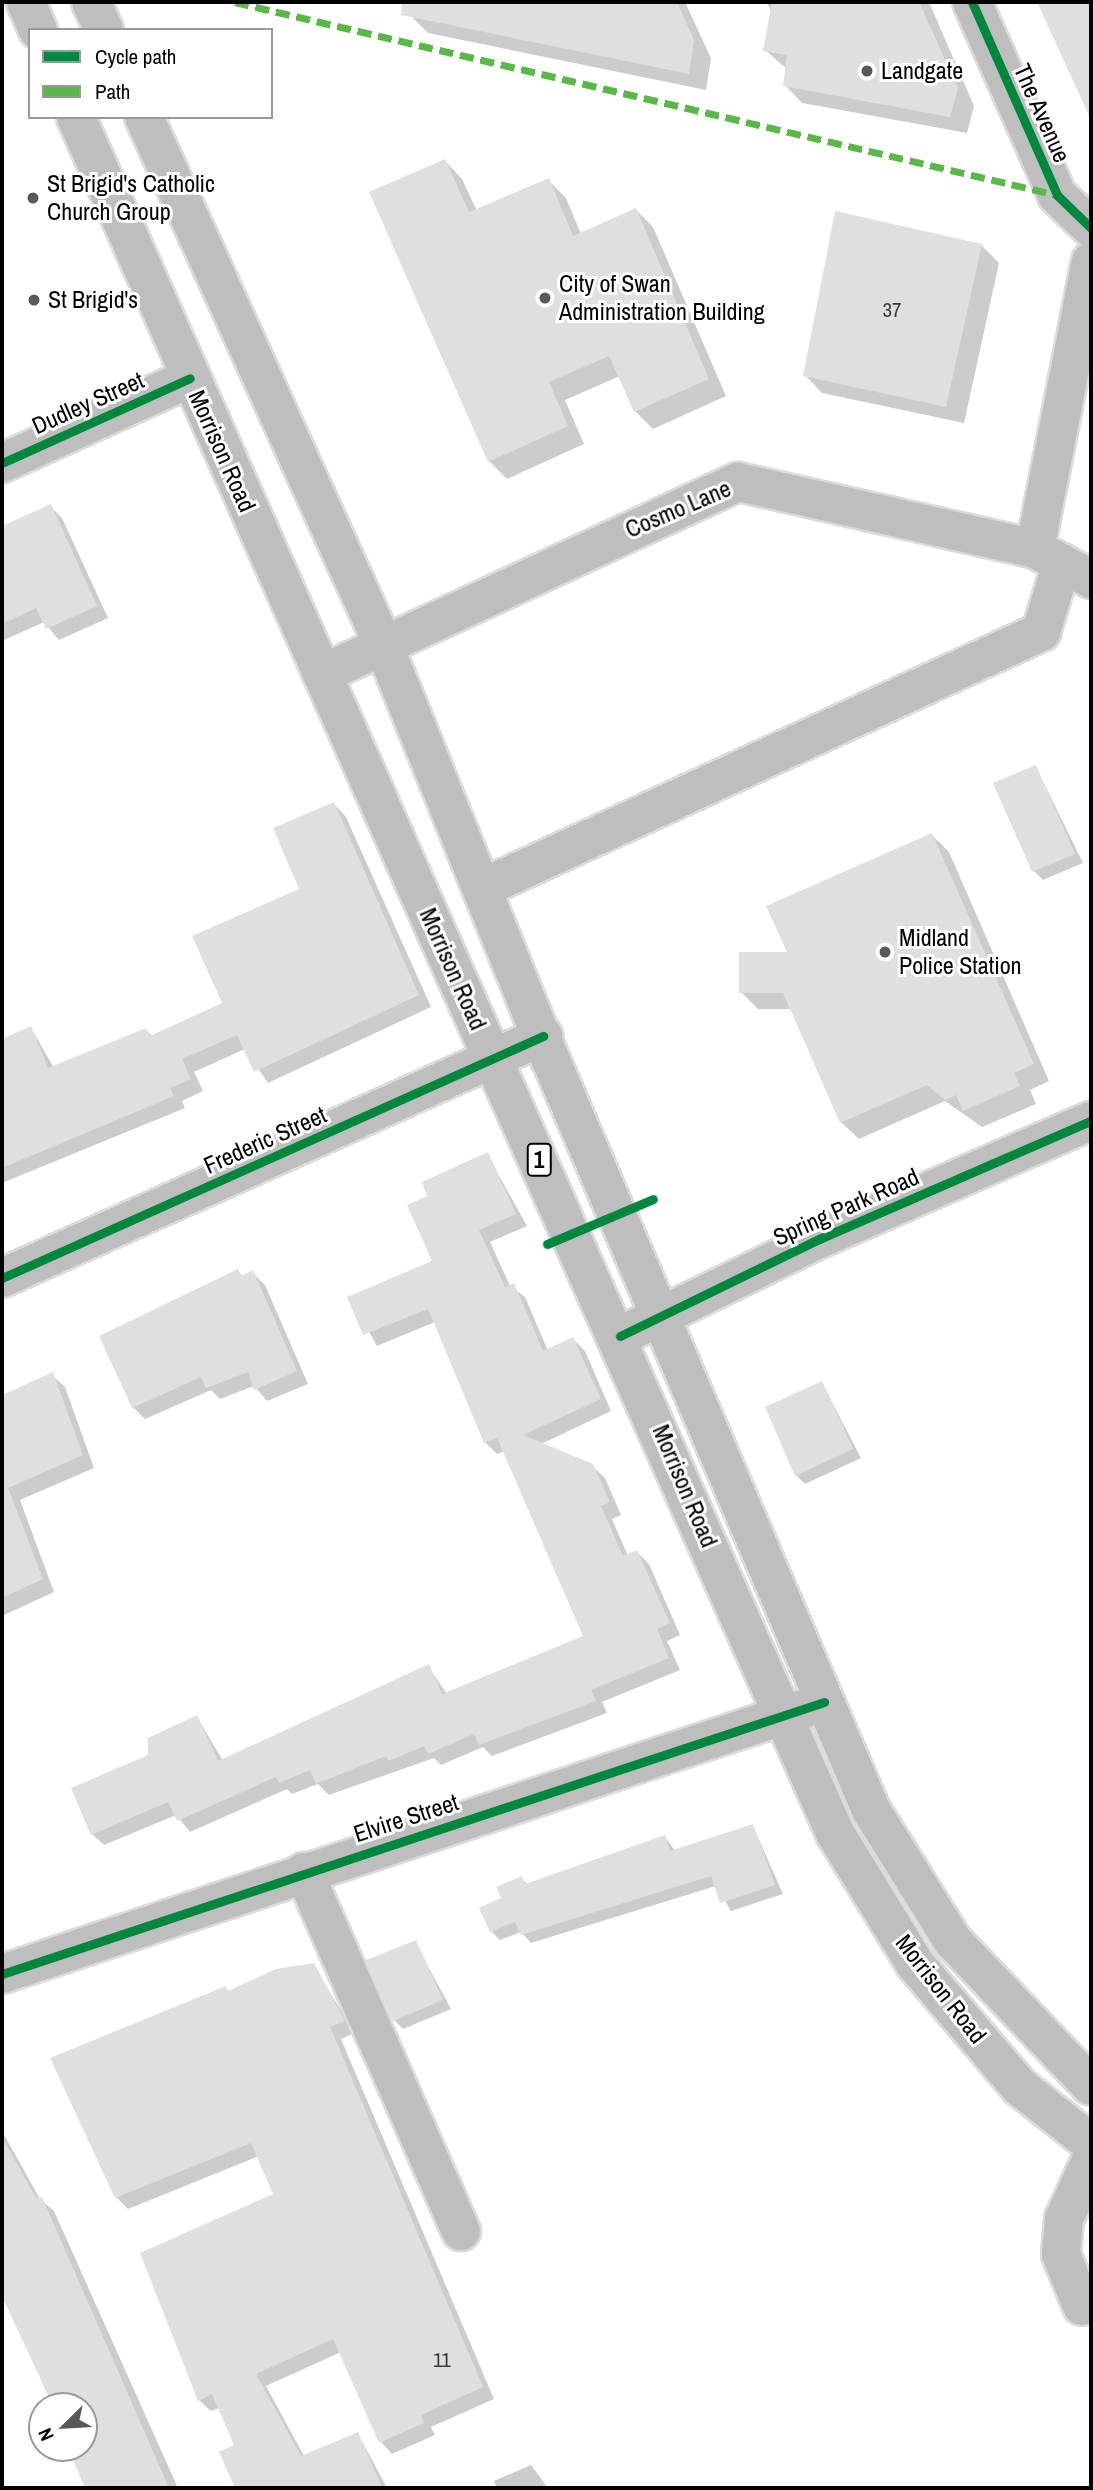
<!DOCTYPE html>
<html>
<head>
<meta charset="utf-8">
<style>
  body { margin:0 }
  #map { position:relative; width:1093px; height:2490px; overflow:hidden; background:#fff; font-family:"Archivo Narrow",sans-serif }
  div>[style] { position:absolute }
  .shadow>* { inset:0; background:#0003 }
  .building>* { inset:0; background:#dfdfdf }
  .roads { filter:drop-shadow(2px 0 #dbdbdb) drop-shadow(-2px 0 #dbdbdb) drop-shadow(0 2px #dbdbdb) drop-shadow(0 -2px #dbdbdb) }
  .minor>* { height:38px; margin:-19px; padding:0 19px; transform-origin:19px; border-radius:19px; background:#bebebe }
  .major>* { height:38px; margin:-19px; padding:0 19px; transform-origin:19px; border-radius:19px; background:#bebebe }
  .quiet>* { height:7px; margin-top:-3.5px; transform-origin:0; background:repeating-linear-gradient(90deg,#58b947 0 14px,transparent 0 21px) }
  .cycleway>* { height:9px; margin:-4.5px; padding:0 4.5px; transform-origin:4.5px; border-radius:4.5px; background:#00873e }
  .dots>* { width:19px; height:19px; translate:-50% -50%; box-sizing:border-box; border:4px solid #fff; border-radius:50% }
  span { translate:-50% -50%; white-space:nowrap; text-align:center; line-height:1.15; -webkit-text-stroke:6px #fff; paint-order:stroke }
  .number-label { font-size:21px; color:#383838 }
  .number-label span { -webkit-text-stroke-width:0 }
  .shield-label span { padding:2px 5px; background:#fff; border:2px solid; border-radius:5px; -webkit-text-stroke-width:0 }
  .shield-label { font-size:23px; color:#000; font-weight:700 }
  .poi-label { font-size:24px; color:#000 }
  .left { translate:0 -50%; text-align:left }
  .street-label { font-size:24px; color:#000 }
  .frame { position:absolute; inset:0; border:4px solid #000; pointer-events:none }
  .legend { position:absolute; left:28px; top:28px; width:245px; height:91px; box-sizing:border-box; background:#fff; border:2px solid #999; margin:0; padding:9px 12px; list-style:none; font-size:21px; color:#000 }
  .legend li { display:flex; align-items:center; gap:14px; height:35px }
  .legend b { width:35px; border:2px solid #999 }
  .north { position:absolute; left:28px; top:2392px; width:70px; height:70px; box-sizing:border-box; background:#fff; border:2px solid #999; border-radius:50%; rotate:246deg; font-size:19px; font-weight:700; line-height:28px; text-align:center; color:#000 }
  .north::after { content:''; display:block; margin:auto; width:24px; height:32px; background:#595959; clip-path:polygon(50% 0,100% 100%,50% 72%,0 100%) }
</style>
</head>
<body>
<div id="map">
  <div class="shadow">
    <div style="clip-path:polygon(412px 2px,685px 2px,711px 58px,706px 90px,428px 33px,411px 16px)"></div>
    <div style="clip-path:polygon(767px 2px,929px 2px,974px 106px,967px 133px,802px 103px,785px 85px,787px 69px,765px 50px,772px 14px)"></div>
    <div style="clip-path:polygon(1041px 2px,1091px 2px,1091px 107px)"></div>
    <div style="clip-path:polygon(445px 161px,462px 179px,477px 211px,548px 180px,566px 198px,581px 234px,636px 210px,653px 227px,726px 396px,653px 429px,635px 411px,620px 376px,565px 400px,584px 444px,507px 479px,489px 461px,371px 193px)"></div>
    <div style="clip-path:polygon(981px 245px,999px 263px,964px 423px,822px 393px,805px 375px)"></div>
    <div style="clip-path:polygon(50px 506px,62px 518px,108px 618px,59px 640px,44px 622px,2px 641px,2px 555px)"></div>
    <div style="clip-path:polygon(1036px 767px,1083px 863px,1043px 880px,1034px 871px)"></div>
    <div style="clip-path:polygon(334px 804px,346px 817px,431px 1007px,268px 1083px,245px 1049px,194px 1072px,203px 1091px,182px 1101px,185px 1108px,2px 1183px,2px 1086px,25px 1079px,31px 1028px,54px 1068px,146px 1030px,152px 1036px,225px 1004px,302px 890px)"></div>
    <div style="clip-path:polygon(932px 835px,949px 852px,1049px 1081px,1030px 1090px,1036px 1104px,982px 1127px,945px 1101px,859px 1139px,841px 1122px,792px 1009px,758px 1009px,741px 992px)"></div>
    <div style="clip-path:polygon(487px 1154px,527px 1226px,490px 1242px,510px 1286px,525px 1297px,548px 1351px,573px 1339px,585px 1351px,611px 1411px,541px 1444px,592px 1466px,605px 1478px,621px 1515px,612px 1519px,628px 1556px,637px 1552px,649px 1564px,680px 1635px,667px 1641px,680px 1670px,602px 1702px,607px 1713px,492px 1756px,483px 1747px,441px 1765px,434px 1758px,329px 1795px,318px 1784px,292px 1794px,287px 1789px,190px 1832px,176px 1815px,104px 1845px,92px 1834px,149px 1756px,197px 1717px,223px 1761px,428px 1666px,447px 1694px,585px 1637px,505px 1451px,497px 1454px,485px 1442px,435px 1322px,377px 1346px,350px 1298px,435px 1262px,430px 1197px)"></div>
    <div style="clip-path:polygon(238px 1271px,243px 1277px,253px 1273px,265px 1285px,308px 1384px,267px 1401px,254px 1386px,220px 1399px,211px 1390px,145px 1419px,133px 1407px)"></div>
    <div style="clip-path:polygon(52px 1375px,65px 1387px,94px 1468px,20px 1500px,54px 1592px,2px 1616px,2px 1397px)"></div>
    <div style="clip-path:polygon(822px 1383px,861px 1458px,805px 1484px,796px 1475px)"></div>
    <div style="clip-path:polygon(753px 1826px,783px 1894px,731px 1911px,716px 1886px,531px 1943px,521px 1932px,500px 1940px,491px 1931px,503px 1899px,521px 1878px,528px 1885px,665px 1837px,676px 1852px)"></div>
    <div style="clip-path:polygon(415px 1942px,451px 2009px,403px 2029px,394px 2020px)"></div>
    <div style="clip-path:polygon(313px 1965px,355px 2033px,341px 2039px,494px 2399px,431px 2427px,435px 2435px,392px 2454px,381px 2442px,341px 2352px,266px 2386px,304px 2456px,358px 2434px,387px 2488px,237px 2488px,221px 2453px,237px 2446px,219px 2408px,211px 2411px,199px 2400px,275px 2195px,259px 2156px,128px 2209px,116px 2197px,229px 1993px)"></div>
    <div style="clip-path:polygon(2px 2131px,40px 2199px,54px 2211px,178px 2488px,91px 2488px,73px 2448px,84px 2448px,84px 2406px,54px 2406px,2px 2291px)"></div>
    <div style="clip-path:polygon(531px 2465px,548px 2488px,497px 2488px,494px 2481px)"></div>
  </div>
  <div class="building">
    <div style="clip-path:polygon(402px 2px,677px 2px,694px 40px,689px 74px,401px 15px)"></div>
    <div style="clip-path:polygon(772px 2px,919px 2px,958px 88px,950px 117px,783px 86px,787px 55px,763px 51px)"></div>
    <div style="clip-path:polygon(1037px 2px,1091px 2px,1091px 120px)"></div>
    <div style="clip-path:polygon(445px 159px,469px 212px,549px 178px,573px 236px,636px 208px,709px 379px,634px 412px,609px 356px,549px 382px,568px 426px,488px 462px,369px 192px)"></div>
    <div style="clip-path:polygon(835px 211px,982px 244px,946px 407px,803px 376px)"></div>
    <div style="clip-path:polygon(51px 504px,97px 606px,46px 629px,36px 608px,2px 624px,2px 526px)"></div>
    <div style="clip-path:polygon(1036px 765px,1075px 854px,1032px 872px,993px 783px)"></div>
    <div style="clip-path:polygon(334px 802px,419px 995px,254px 1072px,237px 1035px,182px 1059px,191px 1079px,170px 1088px,174px 1096px,2px 1168px,2px 1039px,31px 1026px,48px 1068px,146px 1028px,150px 1036px,222px 1003px,192px 936px,299px 889px,273px 828px)"></div>
    <div style="clip-path:polygon(932px 833px,1034px 1064px,1014px 1073px,1020px 1086px,963px 1111px,956px 1095px,945px 1100px,927px 1085px,840px 1123px,783px 993px,739px 993px,739px 952px,787px 952px,766px 906px)"></div>
    <div style="clip-path:polygon(488px 1152px,516px 1214px,479px 1230px,505px 1287px,514px 1283px,543px 1351px,573px 1337px,601px 1399px,523px 1435px,593px 1464px,610px 1502px,601px 1506px,623px 1556px,637px 1550px,670px 1623px,657px 1629px,669px 1658px,591px 1690px,596px 1701px,479px 1745px,474px 1734px,428px 1754px,424px 1746px,389px 1761px,386px 1756px,316px 1784px,310px 1770px,279px 1783px,276px 1777px,177px 1821px,168px 1802px,91px 1835px,71px 1788px,148px 1755px,148px 1738px,197px 1715px,218px 1761px,429px 1664px,442px 1694px,583px 1636px,497px 1438px,484px 1443px,428px 1309px,363px 1335px,347px 1297px,432px 1261px,407px 1205px,427px 1196px,422px 1182px)"></div>
    <div style="clip-path:polygon(238px 1269px,241px 1276px,253px 1270px,297px 1371px,254px 1390px,248px 1372px,206px 1388px,201px 1377px,132px 1408px,99px 1336px)"></div>
    <div style="clip-path:polygon(53px 1372px,83px 1455px,8px 1488px,43px 1579px,2px 1598px,2px 1395px)"></div>
    <div style="clip-path:polygon(822px 1381px,853px 1449px,795px 1476px,765px 1407px)"></div>
    <div style="clip-path:polygon(753px 1824px,775px 1885px,720px 1903px,711px 1876px,521px 1935px,515px 1922px,490px 1932px,479px 1908px,501px 1898px,496px 1887px,522px 1876px,525px 1884px,665px 1835px,670px 1851px)"></div>
    <div style="clip-path:polygon(416px 1940px,443px 2000px,393px 2021px,366px 1960px)"></div>
    <div style="clip-path:polygon(314px 1963px,345px 2021px,330px 2027px,483px 2387px,421px 2415px,424px 2423px,379px 2443px,333px 2339px,256px 2374px,301px 2456px,358px 2432px,382px 2488px,235px 2488px,219px 2452px,234px 2445px,212px 2394px,198px 2401px,140px 2253px,273px 2194px,251px 2143px,115px 2198px,50px 2058px,226px 1986px,228px 1991px,276px 1969px)"></div>
    <div style="clip-path:polygon(2px 2137px,36px 2198px,42px 2197px,169px 2488px,85px 2488px,73px 2460px,84px 2455px,84px 2406px,53px 2406px,2px 2296px)"></div>
  </div>
  <div class="roads">
    <div class="minor">
      <div style="left:972px;top:2px;width:211px;rotate:66.2deg"></div>
      <div style="left:1057px;top:195px;width:47px;rotate:44.1deg"></div>
      <div style="left:2px;top:463px;width:206px;rotate:-24.3deg"></div>
      <div style="left:1035px;top:549px;width:293px;rotate:-79deg"></div>
      <div style="left:322px;top:674px;width:458px;rotate:-24.8deg"></div>
      <div style="left:738px;top:482px;width:304px;rotate:12.7deg"></div>
      <div style="left:1035px;top:549px;width:64px;rotate:28.2deg"></div>
      <div style="left:485px;top:887px;width:612px;rotate:-24.64deg"></div>
      <div style="left:1041px;top:632px;width:72px;rotate:-73.1deg"></div>
      <div style="left:2px;top:1278px;width:593px;rotate:-24.1deg"></div>
      <div style="left:620px;top:1336px;width:221px;rotate:-26deg"></div>
      <div style="left:819px;top:1239px;width:296px;rotate:-23.5deg"></div>
      <div style="left:304px;top:1872px;width:392px;rotate:66.4deg"></div>
      <div style="left:2px;top:1974px;width:866px;rotate:-18.31deg"></div>
      <div style="left:1082px;top:2306px;width:56px;rotate:-112deg"></div>
      <div style="left:1061px;top:2254px;width:35px;rotate:-85deg"></div>
      <div style="left:1064px;top:2219px;width:65px;rotate:-65.4deg"></div>
    </div>
    <div class="major">
      <div style="left:26px;top:2px;width:30px;rotate:67deg"></div>
      <div style="left:91px;top:2px;width:31px;rotate:65deg"></div>
      <div style="left:76px;top:117px;width:1876px;rotate:66.14deg"></div>
      <div style="left:835px;top:1833px;width:155px;rotate:58.5deg"></div>
      <div style="left:916px;top:1965px;width:160px;rotate:49.6deg"></div>
      <div style="left:1020px;top:2087px;width:90px;rotate:38.3deg"></div>
      <div style="left:144px;top:117px;width:581px;rotate:65.6deg"></div>
      <div style="left:384px;top:646px;width:444px;rotate:68.1deg"></div>
      <div style="left:550px;top:1058px;width:818px;rotate:66.88deg"></div>
      <div style="left:871px;top:1810px;width:155px;rotate:58deg"></div>
      <div style="left:953px;top:1941px;width:200px;rotate:46.4deg"></div>
    </div>
  </div>
  <div class="quiet">
    <div style="left:235px;top:2px;width:844px;rotate:13.21deg"></div>
  </div>
  <div class="cycleway">
    <div style="left:972px;top:2px;width:211px;rotate:66.2deg"></div>
    <div style="left:1057px;top:195px;width:47px;rotate:44.1deg"></div>
    <div style="left:2px;top:463px;width:206px;rotate:-24.3deg"></div>
    <div style="left:547px;top:1244px;width:115px;rotate:-23deg"></div>
    <div style="left:2px;top:1278px;width:593px;rotate:-24.1deg"></div>
    <div style="left:620px;top:1336px;width:221px;rotate:-26deg"></div>
    <div style="left:819px;top:1239px;width:296px;rotate:-23.5deg"></div>
    <div style="left:2px;top:1974px;width:866px;rotate:-18.31deg"></div>
  </div>
  <div class="dots">
    <div style="left:867px;top:71px;background:#595959"></div>
    <div style="left:33px;top:198px;background:#595959"></div>
    <div style="left:545px;top:298px;background:#595959"></div>
    <div style="left:34px;top:300px;background:#595959"></div>
    <div style="left:885px;top:952px;background:#595959"></div>
  </div>
  <div class="number-label">
    <span style="left:892px;top:310px">37</span>
    <span style="left:442px;top:2360px">11</span>
  </div>
  <div class="shield-label">
    <span style="left:539px;top:1160px">1</span>
  </div>
  <div class="poi-label">
    <span class="left" style="left:881px;top:71px">Landgate</span>
    <span class="left" style="left:47px;top:198px">St Brigid's Catholic<br>Church Group</span>
    <span class="left" style="left:559px;top:298px">City of Swan<br>Administration Building</span>
    <span class="left" style="left:48px;top:300px">St Brigid's</span>
    <span class="left" style="left:899px;top:952px">Midland<br>Police Station</span>
  </div>
  <div class="street-label">
    <span style="left:1042px;top:113px;rotate:66deg">The Avenue</span>
    <span style="left:88px;top:403px;rotate:-24deg">Dudley Street</span>
    <span style="left:222px;top:451px;rotate:66deg">Morrison Road</span>
    <span style="left:678px;top:509px;rotate:-23deg">Cosmo Lane</span>
    <span style="left:453px;top:969px;rotate:66deg">Morrison Road</span>
    <span style="left:265px;top:1140px;rotate:-24deg">Frederic Street</span>
    <span style="left:846px;top:1207px;rotate:-24deg">Spring Park Road</span>
    <span style="left:685px;top:1486px;rotate:67deg">Morrison Road</span>
    <span style="left:406px;top:1818px;rotate:-18deg">Elvire Street</span>
    <span style="left:941px;top:1989px;rotate:52deg">Morrison Road</span>
  </div>
  <div class="frame"></div>
  <ul class="legend">
  <li><b style="height:9px;background:#00873e"></b>Cycle path</li>
  <li><b style="height:9px;background:#58b947"></b>Path</li>
  </ul>
  <div class="north">N</div>
</div>
</body>
</html>
